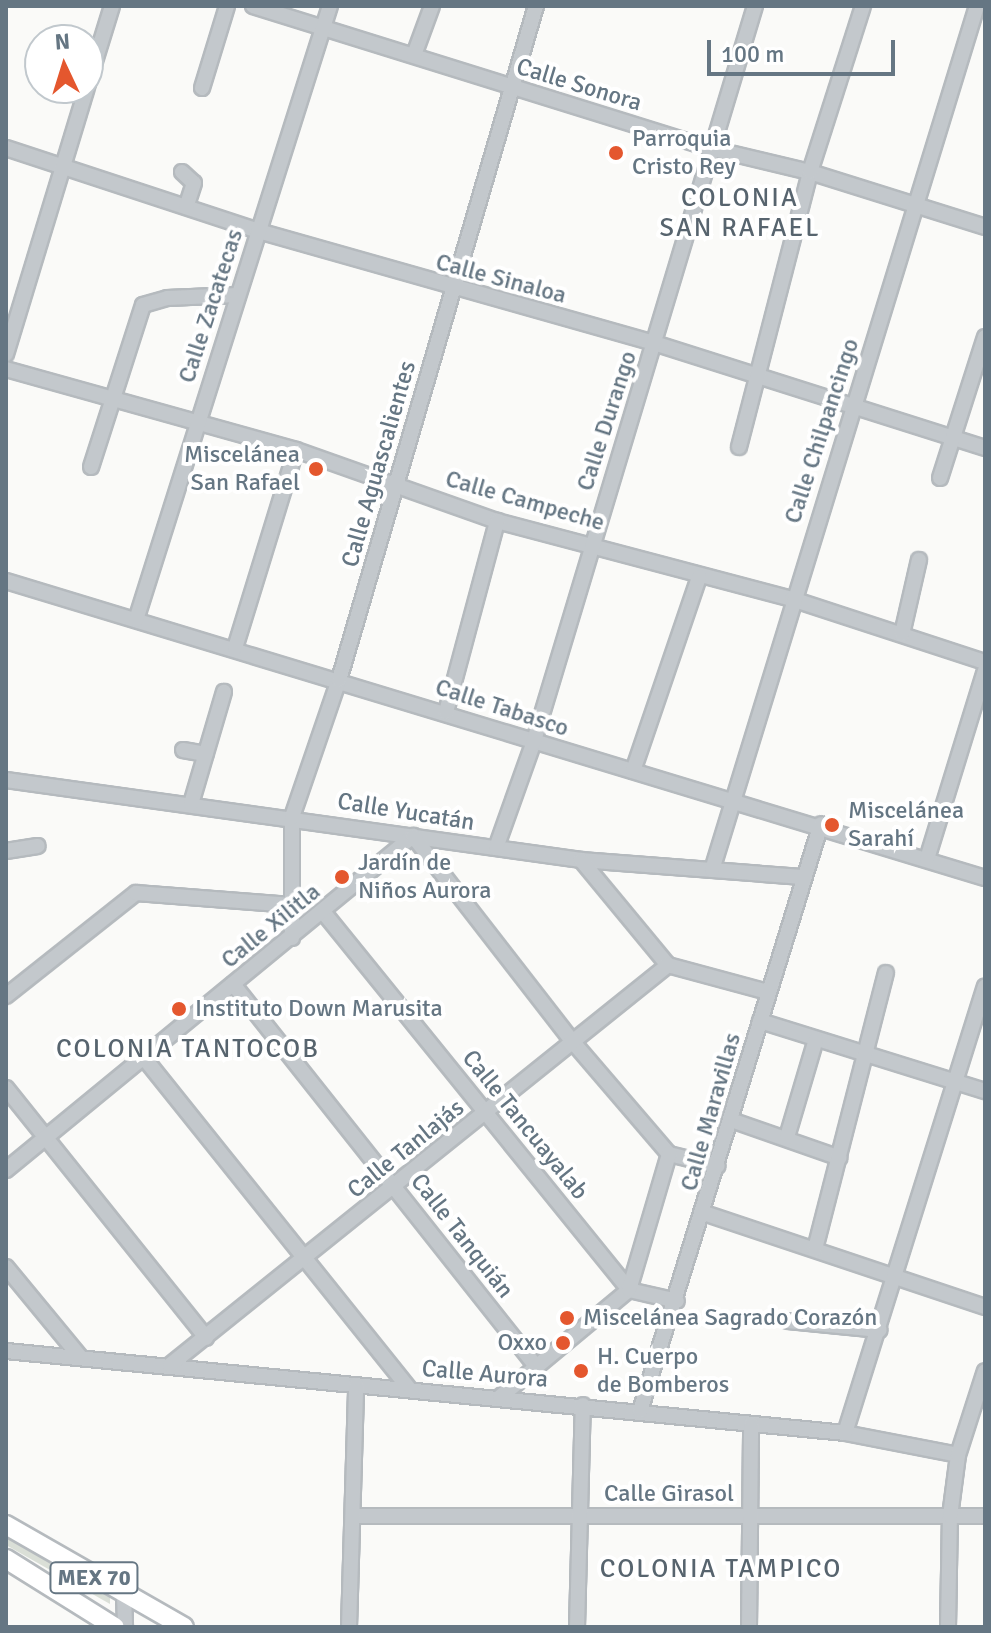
<!DOCTYPE html>
<html>
<head>
<meta charset="utf-8">
<style>
  body { margin:0 }
  #map { position:relative; width:991px; height:1633px; overflow:hidden; background:#fafaf8; font-family:Signika,sans-serif }
  div>[style] { position:absolute }
  .green>* { inset:0; background:#dadfd7 }
  .roads { filter:drop-shadow(2px 0 #b5babe) drop-shadow(-2px 0 #b5babe) drop-shadow(0 2px #b5babe) drop-shadow(0 -2px #b5babe) }
  .minor>* { height:14px; margin:-7px; padding:0 7px; transform-origin:7px; border-radius:7px; background:#c3c8cc }
  .major>* { height:18px; margin:-9px; padding:0 9px; transform-origin:9px; border-radius:9px; background:#fff }
  .dots>* { width:22px; height:22px; translate:-50% -50%; box-sizing:border-box; border:4px solid #fff; border-radius:50% }
  span { translate:-50% -50%; white-space:nowrap; text-align:center; line-height:1.15; -webkit-text-stroke:8px #fff; paint-order:stroke }
  .shield-label span { padding:2px 6px; background:#fff; border:2px solid; border-radius:6px; -webkit-text-stroke-width:0 }
  .shield-label { font-size:22px; color:#657683; font-weight:700 }
  .street-label { font-size:24px; color:#657683 }
  .poi-label { font-size:24px; color:#657683 }
  .left { translate:0 -50%; text-align:left }
  .right { translate:-100% -50%; text-align:right }
  .neighbourhood-label { font-size:26px; color:#57646e; letter-spacing:2px }
  .frame { position:absolute; inset:0; border:8px solid #657683; pointer-events:none }
  .north { position:absolute; left:24px; top:24px; width:80px; height:80px; box-sizing:border-box; background:#fff; border:2px solid #c1c8cd; border-radius:50%; rotate:356deg; font-size:22px; font-weight:700; line-height:32px; text-align:center; color:#657683 }
  .north::after { content:''; display:block; margin:auto; width:28px; height:36px; background:#e4572e; clip-path:polygon(50% 0,100% 100%,50% 72%,0 100%) }
  .scale { position:absolute; left:707px; top:40px; width:188px; height:36px; box-sizing:border-box; border:4px solid #657683; border-top:0; padding-left:10px; font-size:24px; line-height:28px; white-space:nowrap; color:#657683; -webkit-text-stroke:6px #fff; paint-order:stroke }
</style>
</head>
<body>
<div id="map">
  <div class="green">
    <div style="clip-path:polygon(6px 1537px,110px 1597px,110px 1604px,6px 1545px)"></div>
  </div>
  <div class="roads">
    <div class="minor">
      <div style="left:253px;top:6px;width:478px;rotate:17.3deg"></div>
      <div style="left:709px;top:148px;width:104px;rotate:13.4deg"></div>
      <div style="left:810px;top:172px;width:183px;rotate:17.4deg"></div>
      <div style="left:414px;top:55px;width:52px;rotate:-69.8deg"></div>
      <div style="left:88px;top:84px;width:82px;rotate:-72.9deg"></div>
      <div style="left:202px;top:88px;width:86px;rotate:-73deg"></div>
      <div style="left:6px;top:148px;width:265px;rotate:18.2deg"></div>
      <div style="left:258px;top:231px;width:412px;rotate:15.8deg"></div>
      <div style="left:654px;top:343px;width:347px;rotate:17.6deg"></div>
      <div style="left:182px;top:172px;width:16px;rotate:43deg"></div>
      <div style="left:194px;top:183px;width:25px;rotate:108deg"></div>
      <div style="left:6px;top:354px;width:278px;rotate:-73.1deg"></div>
      <div style="left:6px;top:369px;width:301px;rotate:15.6deg"></div>
      <div style="left:296px;top:450px;width:213px;rotate:19.5deg"></div>
      <div style="left:497px;top:521px;width:305px;rotate:14.8deg"></div>
      <div style="left:792px;top:599px;width:203px;rotate:18.1deg"></div>
      <div style="left:739px;top:447px;width:284px;rotate:-75.5deg"></div>
      <div style="left:810px;top:172px;width:174px;rotate:-72.3deg"></div>
      <div style="left:91px;top:467px;width:170px;rotate:-72.2deg"></div>
      <div style="left:143px;top:305px;width:25px;rotate:-16deg"></div>
      <div style="left:167px;top:298px;width:71px;rotate:-2.4deg"></div>
      <div style="left:940px;top:478px;width:148px;rotate:-72.3deg"></div>
      <div style="left:6px;top:581px;width:1023px;rotate:16.88deg"></div>
      <div style="left:136px;top:620px;width:644px;rotate:-72.47deg"></div>
      <div style="left:902px;top:634px;width:76px;rotate:-77.1deg"></div>
      <div style="left:235px;top:648px;width:207px;rotate:-72.9deg"></div>
      <div style="left:446px;top:712px;width:198px;rotate:-75deg"></div>
      <div style="left:183px;top:750px;width:23px;rotate:10deg"></div>
      <div style="left:633px;top:771px;width:205px;rotate:-71.2deg"></div>
      <div style="left:6px;top:780px;width:581px;rotate:7.92deg"></div>
      <div style="left:581px;top:860px;width:222px;rotate:4.4deg"></div>
      <div style="left:191px;top:804px;width:117px;rotate:-73.6deg"></div>
      <div style="left:496px;top:848px;width:110px;rotate:-70.4deg"></div>
      <div style="left:533px;top:744px;width:771px;rotate:-73.26deg"></div>
      <div style="left:6px;top:851px;width:32px;rotate:-9deg"></div>
      <div style="left:927px;top:859px;width:197px;rotate:-72.9deg"></div>
      <div style="left:581px;top:860px;width:136px;rotate:50.4deg"></div>
      <div style="left:668px;top:965px;width:104px;rotate:15.1deg"></div>
      <div style="left:712px;top:870px;width:904px;rotate:-72.95deg"></div>
      <div style="left:324px;top:913px;width:485px;rotate:51deg"></div>
      <div style="left:629px;top:1290px;width:49px;rotate:12.9deg"></div>
      <div style="left:292px;top:938px;width:121px;rotate:-90deg"></div>
      <div style="left:292px;top:817px;width:145px;rotate:-71.1deg"></div>
      <div style="left:339px;top:680px;width:702px;rotate:-73.71deg"></div>
      <div style="left:233px;top:984px;width:488px;rotate:51.6deg"></div>
      <div style="left:6px;top:996px;width:166px;rotate:-38.4deg"></div>
      <div style="left:136px;top:893px;width:156px;rotate:4.4deg"></div>
      <div style="left:760px;top:1021px;width:236px;rotate:17.3deg"></div>
      <div style="left:145px;top:1059px;width:424px;rotate:51.3deg"></div>
      <div style="left:6px;top:1088px;width:320px;rotate:51.3deg"></div>
      <div style="left:731px;top:1120px;width:115px;rotate:19.2deg"></div>
      <div style="left:787px;top:1137px;width:102px;rotate:-73.5deg"></div>
      <div style="left:669px;top:1154px;width:50px;rotate:13.8deg"></div>
      <div style="left:6px;top:1170px;width:527px;rotate:-39.37deg"></div>
      <div style="left:413px;top:836px;width:261px;rotate:52.2deg"></div>
      <div style="left:573px;top:1042px;width:148px;rotate:49.4deg"></div>
      <div style="left:704px;top:1213px;width:296px;rotate:18.5deg"></div>
      <div style="left:815px;top:1249px;width:285px;rotate:-75.6deg"></div>
      <div style="left:6px;top:1267px;width:118px;rotate:50.5deg"></div>
      <div style="left:788px;top:1321px;width:92px;rotate:5.6deg"></div>
      <div style="left:6px;top:1351px;width:843px;rotate:5.58deg"></div>
      <div style="left:845px;top:1433px;width:115px;rotate:11deg"></div>
      <div style="left:170px;top:1365px;width:639px;rotate:-38.77deg"></div>
      <div style="left:500px;top:1397px;width:168px;rotate:-39.7deg"></div>
      <div style="left:629px;top:1290px;width:142px;rotate:-73.6deg"></div>
      <div style="left:640px;top:1411px;width:614px;rotate:-72.86deg"></div>
      <div style="left:845px;top:1433px;width:468px;rotate:-72.6deg"></div>
      <div style="left:353px;top:1516px;width:632px"></div>
      <div style="left:124px;top:1595px;width:32px;rotate:88deg"></div>
      <div style="left:349px;top:1627px;width:242px;rotate:-88.3deg"></div>
      <div style="left:577px;top:1627px;width:222px;rotate:-88.5deg"></div>
      <div style="left:749px;top:1627px;width:203px;rotate:-89.4deg"></div>
      <div style="left:948px;top:1627px;width:111px;rotate:-89deg"></div>
      <div style="left:950px;top:1516px;width:62px;rotate:-82.5deg"></div>
      <div style="left:958px;top:1455px;width:88px;rotate:-72.2deg"></div>
    </div>
    <div class="major">
      <div style="left:6px;top:1525px;width:205px;rotate:29.8deg"></div>
      <div style="left:6px;top:1559px;width:128px;rotate:32deg"></div>
    </div>
  </div>
  <div class="dots">
    <div style="left:616px;top:153px;background:#e4572e"></div>
    <div style="left:316px;top:469px;background:#e4572e"></div>
    <div style="left:832px;top:825px;background:#e4572e"></div>
    <div style="left:342px;top:877px;background:#e4572e"></div>
    <div style="left:179px;top:1009px;background:#e4572e"></div>
    <div style="left:567px;top:1318px;background:#e4572e"></div>
    <div style="left:563px;top:1343px;background:#e4572e"></div>
    <div style="left:581px;top:1371px;background:#e4572e"></div>
  </div>
  <div class="shield-label">
    <span style="left:94px;top:1578px">MEX 70</span>
  </div>
  <div class="street-label">
    <span style="left:579px;top:85px;rotate:17deg">Calle Sonora</span>
    <span style="left:501px;top:279px;rotate:15deg">Calle Sinaloa</span>
    <span style="left:211px;top:306px;rotate:-72deg">Calle Zacatecas</span>
    <span style="left:607px;top:421px;rotate:-72deg">Calle Durango</span>
    <span style="left:822px;top:431px;rotate:-72deg">Calle Chilpancingo</span>
    <span style="left:379px;top:464px;rotate:-74deg">Calle Aguascalientes</span>
    <span style="left:525px;top:501px;rotate:16deg">Calle Campeche</span>
    <span style="left:502px;top:708px;rotate:18deg">Calle Tabasco</span>
    <span style="left:406px;top:812px;rotate:9deg">Calle Yucatán</span>
    <span style="left:271px;top:926px;rotate:-39deg">Calle Xilitla</span>
    <span style="left:711px;top:1112px;rotate:-74deg">Calle Maravillas</span>
    <span style="left:525px;top:1125px;rotate:51deg">Calle Tancuayalab</span>
    <span style="left:406px;top:1149px;rotate:-39deg">Calle Tanlajás</span>
    <span style="left:462px;top:1236px;rotate:52deg">Calle Tanquián</span>
    <span style="left:485px;top:1374px;rotate:5deg">Calle Aurora</span>
    <span style="left:669px;top:1494px">Calle Girasol</span>
  </div>
  <div class="poi-label">
    <span class="left" style="left:632px;top:153px">Parroquia<br>Cristo Rey</span>
    <span class="right" style="left:300px;top:469px">Miscelánea<br>San Rafael</span>
    <span class="left" style="left:848px;top:825px">Miscelánea<br>Sarahí</span>
    <span class="left" style="left:358px;top:877px">Jardín de<br>Niños Aurora</span>
    <span class="left" style="left:195px;top:1009px">Instituto Down Marusita</span>
    <span class="left" style="left:583px;top:1318px">Miscelánea Sagrado Corazón</span>
    <span class="right" style="left:547px;top:1343px">Oxxo</span>
    <span class="left" style="left:597px;top:1371px">H. Cuerpo<br>de Bomberos</span>
  </div>
  <div class="neighbourhood-label">
    <span style="left:740px;top:214px">COLONIA<br>SAN RAFAEL</span>
    <span style="left:188px;top:1050px">COLONIA TANTOCOB</span>
    <span style="left:721px;top:1570px">COLONIA TAMPICO</span>
  </div>
  <div class="frame"></div>
  <div class="north">N</div>
  <div class="scale">100 m</div>
</div>
</body>
</html>
